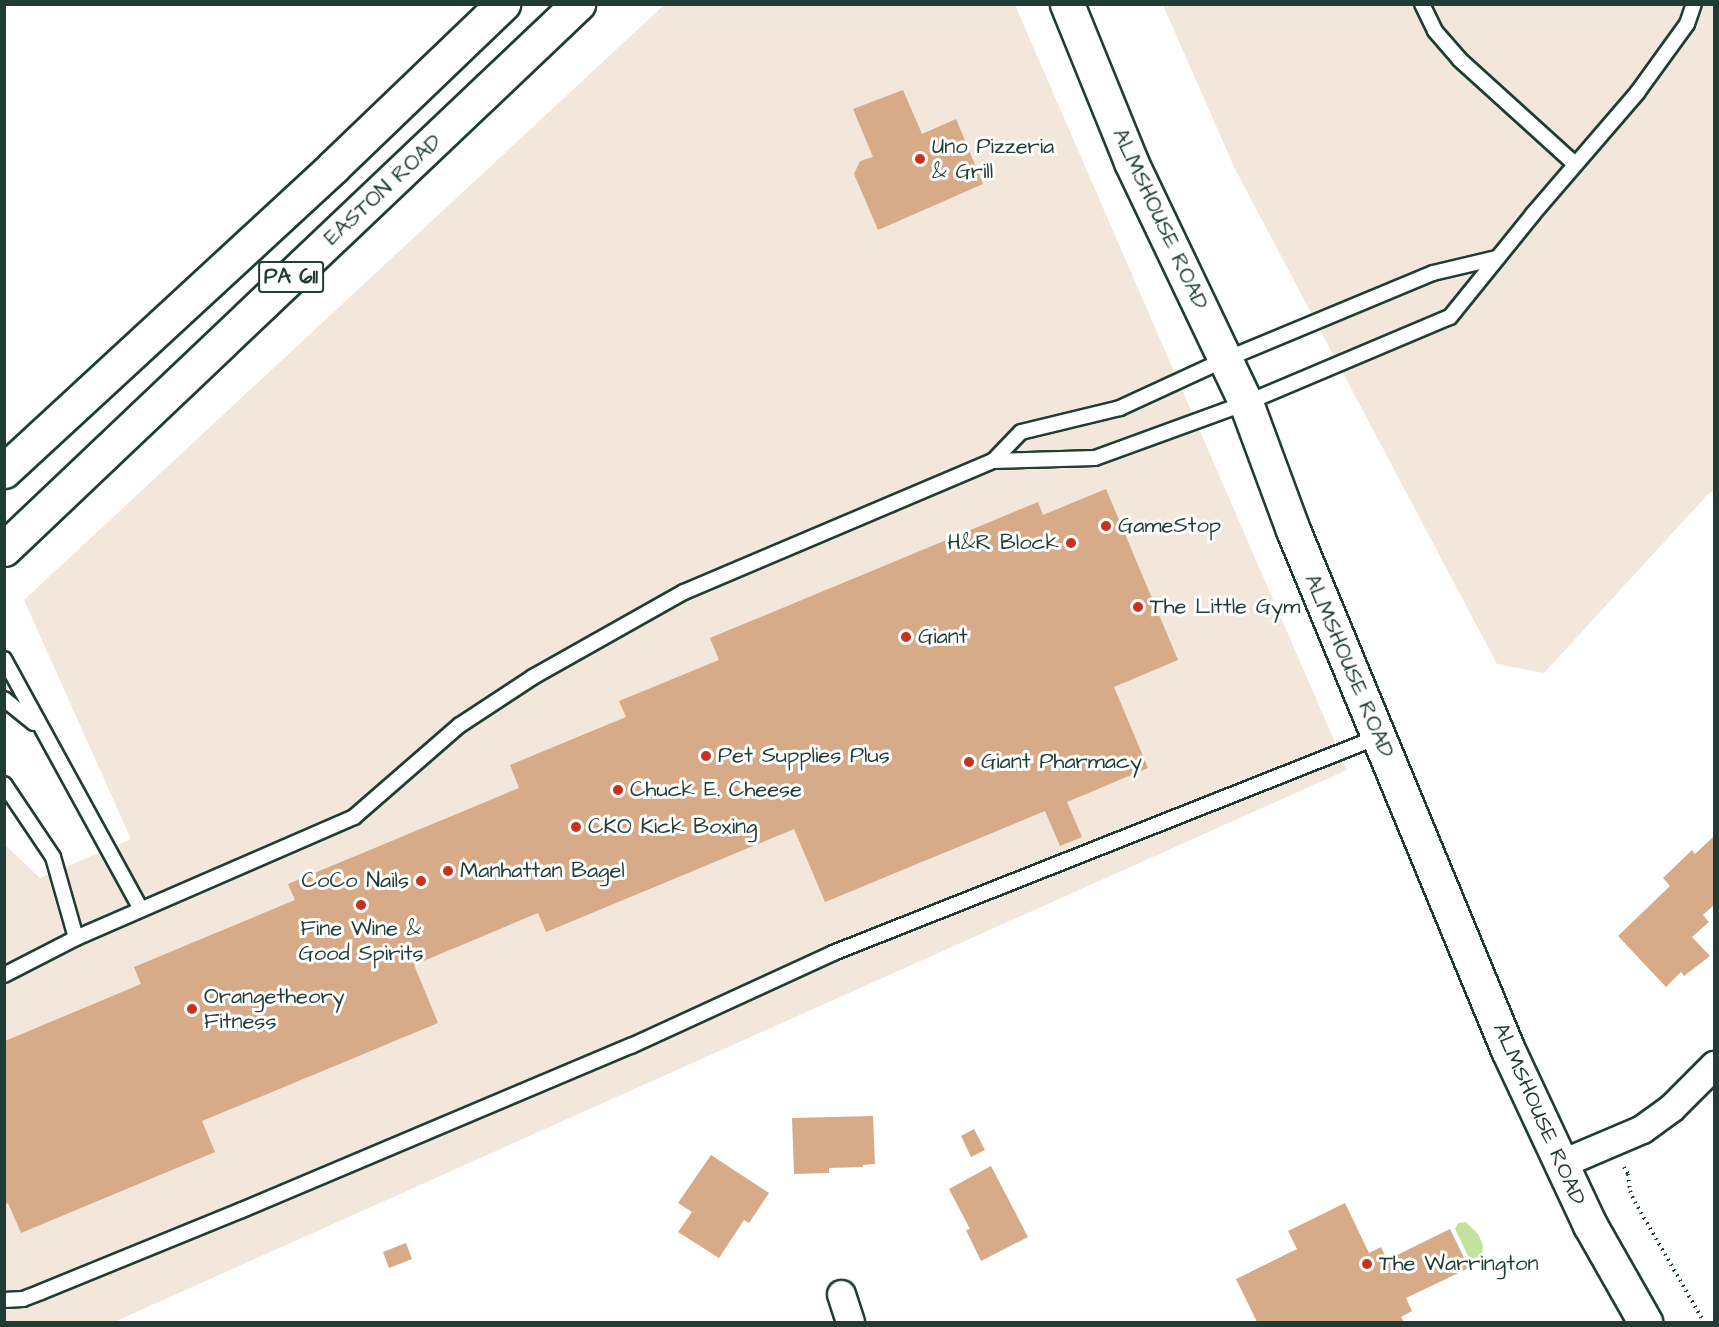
<!DOCTYPE html>
<html>
<head>
<meta charset="utf-8">
<style>
  body { margin:0 }
  #map { position:relative; width:1719px; height:1327px; overflow:hidden; background:#fff; font-family:"Architects Daughter",sans-serif }
  div>[style] { position:absolute }
  .built>* { inset:0; background:#f3e6db }
  .green>* { inset:0; background:#c1e39d }
  .building>* { inset:0; background:#d7aa88 }
  .path>* { height:4px; margin-top:-2px; transform-origin:0; background:repeating-linear-gradient(90deg,#1f3d34 0 1.5px,transparent 0 6px) }
  .roads { filter:drop-shadow(2px 0 #1f3d34) drop-shadow(-2px 0 #1f3d34) drop-shadow(0 2px #1f3d34) drop-shadow(0 -2px #1f3d34) }
  .lane>* { height:14px; margin:-7px; padding:0 7px; transform-origin:7px; border-radius:7px; background:#fff }
  .street>* { height:27px; margin:-13.5px; padding:0 13.5px; transform-origin:13.5px; border-radius:13.5px; background:#fff }
  .secondary>* { height:33px; margin:-16.5px; padding:0 16.5px; transform-origin:16.5px; border-radius:16.5px; background:#fff }
  .highway>* { height:33px; margin:-16.5px; padding:0 16.5px; transform-origin:16.5px; border-radius:16.5px; background:#fff }
  .dots>* { width:16px; height:16px; translate:-50% -50%; box-sizing:border-box; border:3px solid #fff; border-radius:50% }
  span { translate:-50% -50%; white-space:nowrap; text-align:center; line-height:1.15; -webkit-text-stroke:6px #fff; paint-order:stroke }
  .shield-label span { padding:2px 4px; background:#fff; border:2px solid; border-radius:4px; -webkit-text-stroke-width:0 }
  .shield-label { font-size:21px; color:#1f3d34; font-weight:700 }
  .poi-label { font-size:22px; color:#1f3d34 }
  .left { translate:0 -50%; text-align:left }
  .right { translate:-100% -50%; text-align:right }
  .street-label { font-size:22px; color:#1f3d34 }
  .frame { position:absolute; inset:0; border:6px solid #1f3d34; pointer-events:none }
</style>
</head>
<body>
<div id="map">
  <div class="built">
    <div style="clip-path:polygon(664px 5px,1015px 5px,1347px 770px,114px 1322px,5px 1322px,4px 844px,40px 878px,131px 839px,24px 600px)"></div>
    <div style="clip-path:polygon(1163px 5px,1714px 5px,1714px 492px,1710px 492px,1544px 673px,1497px 664px,1235px 169px)"></div>
  </div>
  <div class="green">
    <div style="clip-path:polygon(1466px 1222px,1478px 1234px,1483px 1245px,1482px 1256px,1477px 1262px,1470px 1260px,1455px 1229px,1458px 1223px)"></div>
  </div>
  <div class="building">
    <div style="clip-path:polygon(903px 90px,922px 134px,956px 119px,983px 184px,878px 230px,854px 174px,860px 161px,873px 157px,853px 109px)"></div>
    <div style="clip-path:polygon(1106px 489px,1178px 660px,1114px 687px,1148px 768px,1067px 802px,1082px 837px,1060px 846px,1045px 811px,825px 902px,794px 829px,546px 932px,538px 913px,414px 965px,438px 1023px,202px 1121px,215px 1152px,21px 1233px,8px 1203px,5px 1205px,5px 1041px,141px 984px,134px 967px,295px 900px,288px 884px,519px 788px,510px 765px,626px 717px,619px 701px,719px 660px,710px 638px,1038px 502px,1043px 515px)"></div>
    <div style="clip-path:polygon(1714px 836px,1714px 907px,1713px 906px,1703px 915px,1709px 922px,1692px 937px,1710px 956px,1684px 976px,1681px 972px,1666px 987px,1618px 936px,1670px 886px,1663px 878px,1692px 850px,1695px 854px)"></div>
    <div style="clip-path:polygon(873px 1116px,875px 1164px,863px 1165px,863px 1167px,829px 1168px,829px 1173px,794px 1174px,792px 1118px)"></div>
    <div style="clip-path:polygon(974px 1129px,985px 1150px,971px 1157px,961px 1136px)"></div>
    <div style="clip-path:polygon(711px 1155px,769px 1193px,749px 1223px,744px 1220px,719px 1258px,678px 1232px,692px 1212px,678px 1203px)"></div>
    <div style="clip-path:polygon(991px 1166px,1028px 1237px,981px 1261px,966px 1230px,970px 1229px,949px 1189px)"></div>
    <div style="clip-path:polygon(1345px 1203px,1369px 1253px,1381px 1247px,1387px 1260px,1450px 1229px,1469px 1268px,1406px 1298px,1412px 1311px,1401px 1317px,1404px 1322px,1257px 1322px,1236px 1279px,1297px 1249px,1288px 1231px)"></div>
    <div style="clip-path:polygon(406px 1243px,412px 1259px,389px 1268px,383px 1252px)"></div>
  </div>
  <div class="path">
    <div style="left:1624px;top:1167px;width:8px;rotate:60deg"></div>
    <div style="left:1628px;top:1174px;width:17px;rotate:83deg"></div>
    <div style="left:1630px;top:1191px;width:12px;rotate:66deg"></div>
    <div style="left:1635px;top:1202px;width:138px;rotate:60.1deg"></div>
  </div>
  <div class="roads">
    <div class="lane">
      <div style="left:1422px;top:4px;width:30px;rotate:64deg"></div>
      <div style="left:1435px;top:31px;width:37px;rotate:49deg"></div>
      <div style="left:1459px;top:59px;width:156px;rotate:42.2deg"></div>
      <div style="left:993px;top:461px;width:40px;rotate:-46deg"></div>
      <div style="left:1021px;top:432px;width:102px;rotate:-13.6deg"></div>
      <div style="left:1120px;top:408px;width:115px;rotate:-24.8deg"></div>
      <div style="left:1224px;top:360px;width:226px;rotate:-22.6deg"></div>
      <div style="left:1433px;top:273px;width:66px;rotate:-13.2deg"></div>
      <div style="left:4px;top:659px;width:285px;rotate:61.3deg"></div>
      <div style="left:4px;top:699px;width:38px;rotate:39deg"></div>
      <div style="left:4px;top:784px;width:88px;rotate:56.1deg"></div>
      <div style="left:53px;top:857px;width:84px;rotate:74.1deg"></div>
      <div style="left:4px;top:975px;width:81px;rotate:-27.2deg"></div>
      <div style="left:76px;top:938px;width:303px;rotate:-23.5deg"></div>
      <div style="left:354px;top:817px;width:140px;rotate:-41deg"></div>
      <div style="left:460px;top:725px;width:87px;rotate:-33.3deg"></div>
      <div style="left:533px;top:677px;width:173px;rotate:-29.4deg"></div>
      <div style="left:684px;top:592px;width:336px;rotate:-23deg"></div>
      <div style="left:993px;top:461px;width:102px;rotate:-1.7deg"></div>
      <div style="left:1095px;top:458px;width:161px;rotate:-20deg"></div>
      <div style="left:1246px;top:403px;width:221px;rotate:-22.9deg"></div>
      <div style="left:1450px;top:317px;width:132px;rotate:-51.1deg"></div>
      <div style="left:1533px;top:214px;width:160px;rotate:-49.3deg"></div>
      <div style="left:1637px;top:93px;width:85px;rotate:-54.1deg"></div>
      <div style="left:1687px;top:24px;width:21px;rotate:-71deg"></div>
      <div style="left:4px;top:1300px;width:19px;rotate:-3deg"></div>
      <div style="left:23px;top:1299px;width:19px;rotate:-21deg"></div>
      <div style="left:41px;top:1292px;width:217px;rotate:-22.2deg"></div>
      <div style="left:242px;top:1210px;width:422px;rotate:-22.9deg"></div>
      <div style="left:631px;top:1046px;width:222px;rotate:-24.7deg"></div>
      <div style="left:833px;top:953px;width:586px;rotate:-21.62deg"></div>
    </div>
    <div class="street">
      <div style="left:1560px;top:1164px;width:89px;rotate:-23.1deg"></div>
      <div style="left:1642px;top:1129px;width:36px;rotate:-36deg"></div>
      <div style="left:1671px;top:1108px;width:61px;rotate:-45deg"></div>
      <div style="left:841px;top:1294px;width:29px;rotate:72deg"></div>
    </div>
    <div class="secondary">
      <div style="left:1067px;top:4px;width:170px;rotate:67.9deg"></div>
      <div style="left:1131px;top:162px;width:267px;rotate:64.5deg"></div>
      <div style="left:1246px;top:403px;width:135px;rotate:69.7deg"></div>
      <div style="left:1293px;top:530px;width:563px;rotate:67.54deg"></div>
      <div style="left:1508px;top:1050px;width:193px;rotate:64.9deg"></div>
      <div style="left:1590px;top:1225px;width:112px;rotate:60.4deg"></div>
    </div>
    <div class="highway">
      <div style="left:4px;top:471px;width:448px;rotate:-42.7deg"></div>
      <div style="left:333px;top:167px;width:236px;rotate:-43.8deg"></div>
      <div style="left:4px;top:549px;width:792px;rotate:-43.52deg"></div>
    </div>
  </div>
  <div class="dots">
    <div style="left:920px;top:159px;background:#c8321e"></div>
    <div style="left:1106px;top:526px;background:#c8321e"></div>
    <div style="left:1071px;top:543px;background:#c8321e"></div>
    <div style="left:1138px;top:607px;background:#c8321e"></div>
    <div style="left:906px;top:637px;background:#c8321e"></div>
    <div style="left:706px;top:756px;background:#c8321e"></div>
    <div style="left:969px;top:762px;background:#c8321e"></div>
    <div style="left:618px;top:790px;background:#c8321e"></div>
    <div style="left:576px;top:827px;background:#c8321e"></div>
    <div style="left:448px;top:871px;background:#c8321e"></div>
    <div style="left:421px;top:881px;background:#c8321e"></div>
    <div style="left:361px;top:905px;background:#c8321e"></div>
    <div style="left:192px;top:1009px;background:#c8321e"></div>
    <div style="left:1367px;top:1264px;background:#c8321e"></div>
  </div>
  <div class="shield-label">
    <span style="left:291px;top:277px">PA 611</span>
  </div>
  <div class="poi-label">
    <span class="left" style="left:932px;top:159px">Uno Pizzeria<br>&amp; Grill</span>
    <span class="left" style="left:1118px;top:526px">GameStop</span>
    <span class="right" style="left:1059px;top:543px">H&amp;R Block</span>
    <span class="left" style="left:1150px;top:607px">The Little Gym</span>
    <span class="left" style="left:918px;top:637px">Giant</span>
    <span class="left" style="left:718px;top:756px">Pet Supplies Plus</span>
    <span class="left" style="left:981px;top:762px">Giant Pharmacy</span>
    <span class="left" style="left:630px;top:790px">Chuck E. Cheese</span>
    <span class="left" style="left:588px;top:827px">CKO Kick Boxing</span>
    <span class="left" style="left:460px;top:871px">Manhattan Bagel</span>
    <span class="right" style="left:409px;top:881px">CoCo Nails</span>
    <span style="left:361px;top:941px">Fine Wine &amp;<br>Good Spirits</span>
    <span class="left" style="left:204px;top:1009px">Orangetheory<br>Fitness</span>
    <span class="left" style="left:1379px;top:1264px">The Warrington</span>
  </div>
  <div class="street-label">
    <span style="left:383px;top:190px;rotate:-43deg">EASTON ROAD</span>
    <span style="left:1160px;top:219px;rotate:65deg">ALMSHOUSE ROAD</span>
    <span style="left:1349px;top:666px;rotate:67deg">ALMSHOUSE ROAD</span>
    <span style="left:1539px;top:1114px;rotate:66deg">ALMSHOUSE ROAD</span>
  </div>
  <div class="frame"></div>
</div>
</body>
</html>
